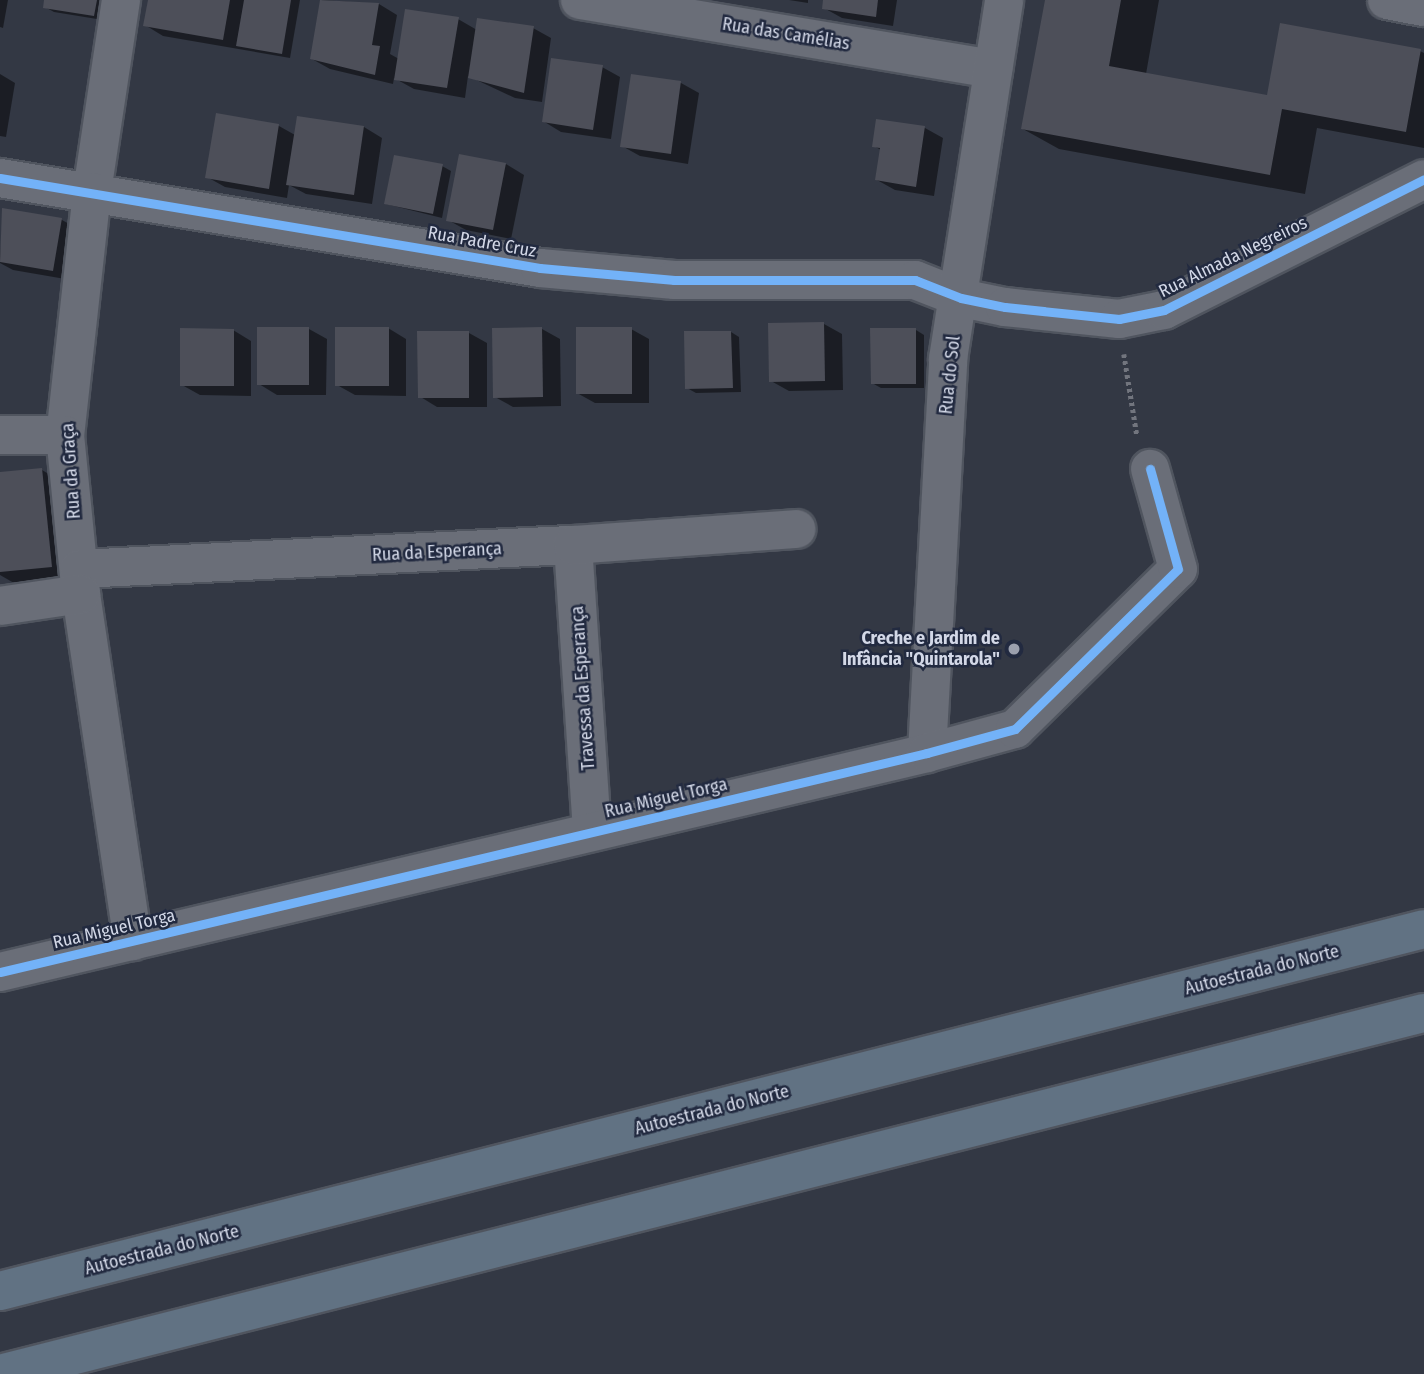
<!DOCTYPE html>
<html>
<head>
<meta charset="utf-8">
<style>
  body { margin:0 }
  #map { position:relative; width:1424px; height:1374px; overflow:hidden; background:#333844; font-family:"Fira Sans Condensed",sans-serif }
  div>[style] { position:absolute }
  .shadow>* { inset:0; background:#0007 }
  .building>* { inset:0; background:#4d4f59 }
  .path>* { height:4.5px; margin-top:-2.25px; transform-origin:0; background:repeating-linear-gradient(90deg,#72757e 0 3.5px,transparent 0 7px) }
  .roads { filter:drop-shadow(2px 0 #50555f) drop-shadow(-2px 0 #50555f) drop-shadow(0 2px #50555f) drop-shadow(0 -2px #50555f) }
  .minor>* { height:38px; margin:-19px; padding:0 19px; transform-origin:19px; border-radius:19px; background:#6a6e78 }
  .highway>* { height:38px; margin:-19px; padding:0 19px; transform-origin:19px; border-radius:19px; background:#617283 }
  .cycleway>* { height:9px; margin:-4.5px; padding:0 4.5px; transform-origin:4.5px; border-radius:4.5px; background:#73b2f8 }
  .dots>* { width:19px; height:19px; translate:-50% -50%; box-sizing:border-box; border:4px solid #222a40; border-radius:50% }
  span { translate:-50% -50%; white-space:nowrap; text-align:center; line-height:1.15; -webkit-text-stroke:5px #222a40; paint-order:stroke }
  .street-label { font-size:18px; color:#d3d8e7 }
  .poi-label { font-size:18px; color:#d3d8e7; font-weight:700 }
  .right { translate:-100% -50%; text-align:right }
</style>
</head>
<body>
<div id="map">
  <div class="shadow">
    <div style="clip-path:polygon(0 0,8px 0,3px 28px,0 27px)"></div>
    <div style="clip-path:polygon(46px 0,106px 0,103px 20px,54px 12px,45px 7px)"></div>
    <div style="clip-path:polygon(149px 0,300px 0,290px 58px,163px 36px,145px 25px)"></div>
    <div style="clip-path:polygon(322px 0,379px 4px,397px 15px,390px 54px,399px 59px,458px 19px,477px 30px,533px 28px,551px 38px,542px 102px,515px 98px,468px 76px,465px 98px,414px 89px,394px 78px,393px 84px,330px 69px,312px 59px)"></div>
    <div style="clip-path:polygon(789px 0,808px 0,808px 3px)"></div>
    <div style="clip-path:polygon(825px 0,897px 0,893px 26px,842px 18px,824px 8px)"></div>
    <div style="clip-path:polygon(1046px 0,1159px 0,1146px 74px,1268px 97px,1420px 51px,1424px 53px,1424px 148px,1317px 128px,1305px 194px,1059px 149px,1023px 129px)"></div>
    <div style="clip-path:polygon(602px 67px,620px 77px,611px 139px,561px 132px,543px 121px)"></div>
    <div style="clip-path:polygon(0 74px,15px 83px,6px 137px,0 136px)"></div>
    <div style="clip-path:polygon(633px 76px,681px 83px,699px 93px,688px 164px,640px 156px,622px 146px)"></div>
    <div style="clip-path:polygon(217px 115px,279px 126px,295px 135px,298px 118px,364px 127px,382px 138px,372px 204px,306px 194px,289px 185px,287px 198px,225px 187px,207px 177px)"></div>
    <div style="clip-path:polygon(925px 128px,943px 138px,934px 196px,895px 190px,877px 180px,881px 150px,874px 146px)"></div>
    <div style="clip-path:polygon(506px 164px,524px 175px,511px 239px,466px 230px,448px 220px)"></div>
    <div style="clip-path:polygon(442px 166px,451px 171px,442px 218px,386px 204px)"></div>
    <div style="clip-path:polygon(3px 210px,62px 220px,80px 230px,71px 280px,13px 270px,0 263px)"></div>
    <div style="clip-path:polygon(824px 324px,842px 334px,843px 390px,789px 391px,771px 381px)"></div>
    <div style="clip-path:polygon(388px 328px,406px 339px,406px 396px,355px 395px,337px 385px)"></div>
    <div style="clip-path:polygon(309px 329px,327px 339px,326px 395px,277px 395px,259px 384px)"></div>
    <div style="clip-path:polygon(542px 329px,560px 339px,561px 406px,513px 407px,495px 397px)"></div>
    <div style="clip-path:polygon(631px 329px,649px 339px,649px 403px,595px 403px,577px 393px)"></div>
    <div style="clip-path:polygon(233px 330px,251px 341px,251px 396px,200px 395px,182px 385px)"></div>
    <div style="clip-path:polygon(916px 330px,924px 335px,924px 388px,881px 388px,872px 383px)"></div>
    <div style="clip-path:polygon(731px 332px,739px 337px,741px 392px,696px 393px,687px 388px)"></div>
    <div style="clip-path:polygon(469px 333px,487px 343px,487px 407px,437px 407px,419px 396px)"></div>
    <div style="clip-path:polygon(42px 470px,69px 486px,78px 581px,21px 587px,0 575px,0 474px)"></div>
  </div>
  <div class="building">
    <div style="clip-path:polygon(44px 0,97px 0,94px 16px,43px 8px)"></div>
    <div style="clip-path:polygon(148px 0,230px 0,223px 40px,143px 26px)"></div>
    <div style="clip-path:polygon(244px 0,291px 0,282px 54px,236px 46px)"></div>
    <div style="clip-path:polygon(320px 0,379px 3px,372px 45px,380px 46px,375px 75px,310px 59px)"></div>
    <div style="clip-path:polygon(823px 0,878px 0,876px 17px,822px 9px)"></div>
    <div style="clip-path:polygon(1045px 0,1121px 0,1109px 66px,1267px 95px,1280px 23px,1421px 49px,1406px 132px,1282px 109px,1270px 175px,1021px 129px)"></div>
    <div style="clip-path:polygon(405px 9px,459px 17px,447px 88px,394px 80px)"></div>
    <div style="clip-path:polygon(477px 18px,534px 26px,524px 93px,468px 78px)"></div>
    <div style="clip-path:polygon(551px 58px,603px 65px,593px 130px,542px 122px)"></div>
    <div style="clip-path:polygon(631px 74px,681px 81px,671px 154px,620px 147px)"></div>
    <div style="clip-path:polygon(216px 113px,279px 124px,269px 189px,205px 178px)"></div>
    <div style="clip-path:polygon(297px 116px,364px 126px,354px 195px,286px 185px)"></div>
    <div style="clip-path:polygon(876px 119px,925px 126px,916px 187px,875px 180px,880px 148px,872px 147px)"></div>
    <div style="clip-path:polygon(459px 154px,506px 163px,493px 230px,446px 221px)"></div>
    <div style="clip-path:polygon(394px 155px,443px 164px,433px 214px,384px 204px)"></div>
    <div style="clip-path:polygon(2px 208px,62px 218px,53px 271px,0 262px)"></div>
    <div style="clip-path:polygon(824px 322px,825px 381px,769px 382px,768px 323px)"></div>
    <div style="clip-path:polygon(257px 327px,309px 327px,309px 385px,257px 385px)"></div>
    <div style="clip-path:polygon(335px 327px,389px 327px,389px 386px,335px 386px)"></div>
    <div style="clip-path:polygon(542px 327px,543px 397px,493px 398px,492px 328px)"></div>
    <div style="clip-path:polygon(576px 327px,632px 327px,632px 394px,576px 394px)"></div>
    <div style="clip-path:polygon(180px 328px,234px 329px,234px 386px,180px 386px)"></div>
    <div style="clip-path:polygon(870px 328px,916px 328px,916px 384px,871px 384px)"></div>
    <div style="clip-path:polygon(417px 331px,469px 331px,469px 398px,418px 398px)"></div>
    <div style="clip-path:polygon(684px 331px,731px 331px,733px 388px,685px 389px)"></div>
    <div style="clip-path:polygon(42px 468px,52px 567px,0 572px,0 472px)"></div>
  </div>
  <div class="path">
    <div style="left:1124px;top:354px;width:82px;rotate:80.9deg"></div>
  </div>
  <div class="roads">
    <div class="minor">
      <div style="left:121px;top:0;width:194px;rotate:98.6deg"></div>
      <div style="left:92px;top:192px;width:244px;rotate:96.3deg"></div>
      <div style="left:65px;top:435px;width:160px;rotate:84.3deg"></div>
      <div style="left:81px;top:594px;width:351px;rotate:81.5deg"></div>
      <div style="left:580px;top:0;width:419px;rotate:9.5deg"></div>
      <div style="left:1387px;top:0;width:38px;rotate:11deg"></div>
      <div style="left:0;top:178px;width:547px;rotate:9.46deg"></div>
      <div style="left:540px;top:268px;width:135px;rotate:5.1deg"></div>
      <div style="left:674px;top:280px;width:241px"></div>
      <div style="left:915px;top:280px;width:49px;rotate:21.4deg"></div>
      <div style="left:961px;top:298px;width:45px;rotate:11.6deg"></div>
      <div style="left:1005px;top:307px;width:115px;rotate:6deg"></div>
      <div style="left:1119px;top:319px;width:46px;rotate:-11.3deg"></div>
      <div style="left:1164px;top:310px;width:291px;rotate:-26.7deg"></div>
      <div style="left:0;top:435px;width:65px"></div>
      <div style="left:573px;top:545px;width:287px;rotate:86.2deg"></div>
      <div style="left:79px;top:569px;width:495px;rotate:-2.8deg"></div>
      <div style="left:573px;top:545px;width:224px;rotate:-4.1deg"></div>
      <div style="left:0;top:606px;width:82px;rotate:-8.4deg"></div>
      <div style="left:927px;top:753px;width:395px;rotate:-86.9deg"></div>
      <div style="left:948px;top:359px;width:363px;rotate:-81.1deg"></div>
      <div style="left:0;top:972px;width:953px;rotate:-13.29deg"></div>
      <div style="left:927px;top:753px;width:91px;rotate:-15.3deg"></div>
      <div style="left:1015px;top:729px;width:228px;rotate:-44.5deg"></div>
      <div style="left:1178px;top:569px;width:104px;rotate:-105.6deg"></div>
    </div>
    <div class="highway">
      <div style="left:0;top:1291px;width:1469px;rotate:-14.26deg"></div>
      <div style="left:0;top:1374px;width:1469px;rotate:-14.23deg"></div>
    </div>
  </div>
  <div class="cycleway">
    <div style="left:0;top:178px;width:547px;rotate:9.46deg"></div>
    <div style="left:540px;top:268px;width:135px;rotate:5.1deg"></div>
    <div style="left:674px;top:280px;width:241px"></div>
    <div style="left:915px;top:280px;width:49px;rotate:21.4deg"></div>
    <div style="left:961px;top:298px;width:45px;rotate:11.6deg"></div>
    <div style="left:1005px;top:307px;width:115px;rotate:6deg"></div>
    <div style="left:1119px;top:319px;width:46px;rotate:-11.3deg"></div>
    <div style="left:1164px;top:310px;width:291px;rotate:-26.7deg"></div>
    <div style="left:0;top:972px;width:953px;rotate:-13.29deg"></div>
    <div style="left:927px;top:753px;width:91px;rotate:-15.3deg"></div>
    <div style="left:1015px;top:729px;width:228px;rotate:-44.5deg"></div>
    <div style="left:1178px;top:569px;width:104px;rotate:-105.6deg"></div>
  </div>
  <div class="dots">
    <div style="left:1014px;top:649px;background:#9ba0ae"></div>
  </div>
  <div class="street-label">
    <span style="left:786px;top:34px;rotate:9deg">Rua das Camélias</span>
    <span style="left:482px;top:242px;rotate:10deg">Rua Padre Cruz</span>
    <span style="left:1233px;top:257px;rotate:-26deg">Rua Almada Negreiros</span>
    <span style="left:950px;top:375px;rotate:-84deg">Rua do Sol</span>
    <span style="left:71px;top:471px;rotate:-94deg">Rua da Graça</span>
    <span style="left:437px;top:552px;rotate:-3deg">Rua da Esperança</span>
    <span style="left:583px;top:688px;rotate:-94deg">Travessa da Esperança</span>
    <span style="left:666px;top:798px;rotate:-13deg">Rua Miguel Torga</span>
    <span style="left:114px;top:929px;rotate:-13deg">Rua Miguel Torga</span>
    <span style="left:1262px;top:970px;rotate:-14deg">Autoestrada do Norte</span>
    <span style="left:712px;top:1110px;rotate:-14deg">Autoestrada do Norte</span>
    <span style="left:162px;top:1250px;rotate:-14deg">Autoestrada do Norte</span>
  </div>
  <div class="poi-label">
    <span class="right" style="left:1000px;top:649px">Creche e Jardim de<br>Infância "Quintarola"</span>
  </div>
</div>
</body>
</html>
